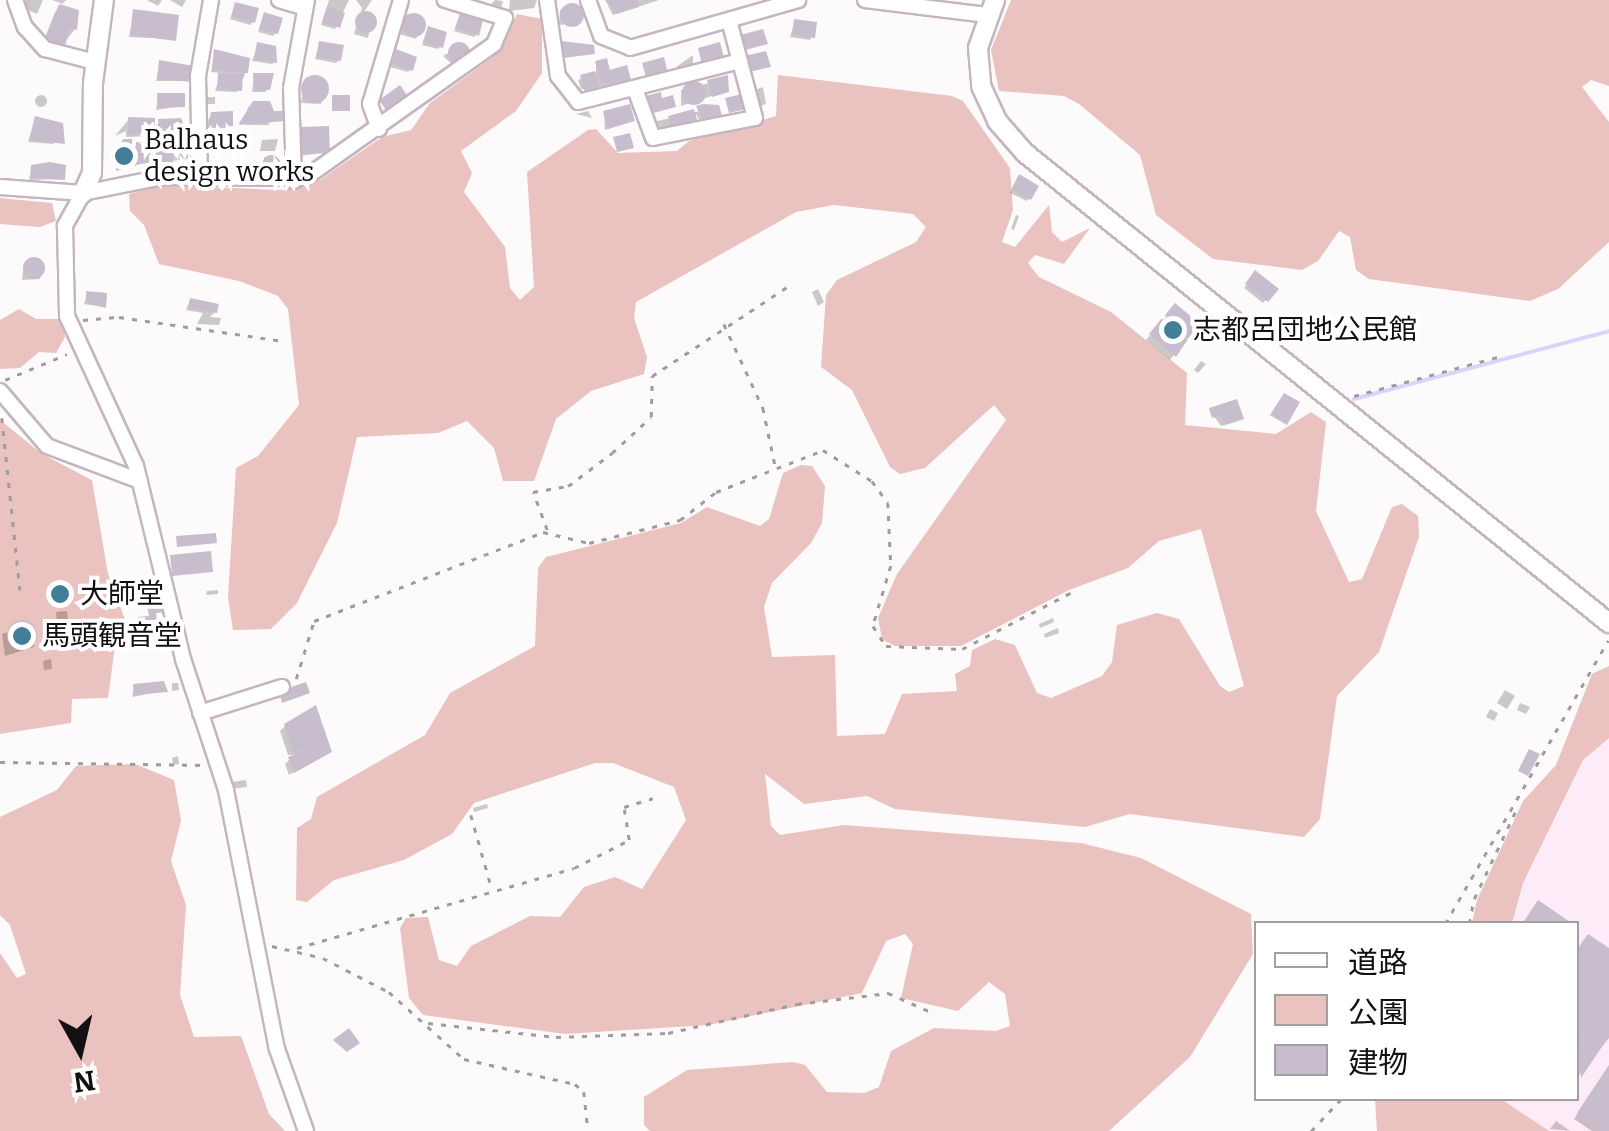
<!DOCTYPE html>
<html>
<head>
<meta charset="utf-8">
<style>
  body { margin:0 }
  #map { position:relative; width:1609px; height:1131px; overflow:hidden; background:#fdfafc; font-family:Bitter,"Noto Sans JP",serif }
  div>[style] { position:absolute }
  .built>* { inset:0; background:#feebf8 }
  .green>* { inset:0; background:#eac2bf }
  .shadow>* { inset:0; background:#0003 }
  .round { border-radius:50% }
  .stream>* { height:4px; margin:-2px; padding:0 2px; transform-origin:2px; border-radius:2px; background:#dad4fa }
  .building>* { inset:0; background:#c8bdcc }
  .path>* { height:2.5px; margin-top:-1.25px; transform-origin:0; background:repeating-linear-gradient(90deg,#a09c9e 0 5px,transparent 0 13px) }
  .roads { filter:drop-shadow(2px 0 #c5b5bf) drop-shadow(-2px 0 #c5b5bf) drop-shadow(0 2px #c5b5bf) drop-shadow(0 -2px #c5b5bf) }
  .minor>* { height:14px; margin:-7px; padding:0 7px; transform-origin:7px; border-radius:7px; background:#fff }
  .tertiary>* { height:18px; margin:-9px; padding:0 9px; transform-origin:9px; border-radius:9px; background:#fff }
  .dots>* { width:28px; height:28px; translate:-50% -50%; box-sizing:border-box; border:5px solid #fff; border-radius:50% }
  span { translate:-50% -50%; white-space:nowrap; text-align:center; line-height:1.15; -webkit-text-stroke:8px #fff; paint-order:stroke }
  .poi-label { font-size:28px; color:#140f12 }
  .left { translate:0 -50%; text-align:left }
  .legend { position:absolute; left:1254px; top:921px; width:325px; height:180px; box-sizing:border-box; background:#fff; border:2px solid #a19fa0; margin:0; padding:12px 18px; list-style:none; font-size:30px; color:#140f12 }
  .legend li { display:flex; align-items:center; gap:20px; height:50px }
  .legend b { width:50px; border:2px solid #a19fa0 }
  .north { position:absolute; left:30px; top:1001px; width:100px; height:100px; -webkit-text-stroke:8px #fff; paint-order:stroke; rotate:172deg; font-size:28px; font-weight:700; line-height:40px; text-align:center; color:#140f12 }
  .north::after { content:''; display:block; margin:auto; width:35px; height:45px; background:#140f12; clip-path:polygon(50% 0,100% 100%,50% 72%,0 100%) }
</style>
</head>
<body>
<div id="map">
  <div class="built">
    <div style="clip-path:polygon(1609px 738px,1609px 1131px,1549px 1131px,1501px 1099px,1576px 1098px,1576px 924px,1512px 923px,1523px 883px,1583px 760px)"></div>
  </div>
  <div class="green">
    <div style="clip-path:polygon(1011px 0,1609px 0,1609px 86px,1591px 80px,1582px 87px,1609px 122px,1609px 242px,1558px 289px,1530px 301px,1369px 279px,1356px 270px,1350px 237px,1339px 231px,1318px 261px,1302px 270px,1213px 259px,1156px 215px,1140px 155px,1079px 104px,1064px 96px,999px 91px,991px 50px)"></div>
    <div style="clip-path:polygon(517px 14px,542px 19px,542px 73px,516px 111px,461px 151px,472px 173px,464px 192px,505px 247px,510px 288px,520px 300px,534px 287px,527px 172px,588px 130px,596px 129px,618px 153px,677px 151px,689px 141px,776px 116px,778px 75px,952px 96px,963px 101px,1010px 168px,1013px 210px,1002px 242px,1015px 247px,1049px 205px,1052px 232px,1062px 242px,1090px 228px,1064px 264px,1035px 255px,1028px 263px,1039px 277px,1111px 312px,1187px 373px,1185px 425px,1276px 434px,1311px 412px,1326px 422px,1316px 511px,1349px 582px,1362px 579px,1392px 507px,1402px 504px,1418px 516px,1419px 537px,1379px 652px,1337px 696px,1320px 819px,1304px 837px,1130px 814px,1085px 827px,895px 809px,867px 796px,804px 804px,765px 774px,771px 826px,780px 835px,844px 825px,1081px 843px,1141px 858px,1251px 914px,1253px 954px,1190px 1057px,1109px 1131px,650px 1131px,644px 1125px,644px 1097px,687px 1070px,793px 1062px,805px 1065px,827px 1092px,864px 1093px,879px 1087px,891px 1051px,934px 1028px,996px 1031px,1010px 1026px,1005px 994px,989px 982px,958px 1011px,901px 998px,913px 944px,905px 934px,886px 941px,862px 993px,708px 1025px,565px 1034px,423px 1015px,409px 998px,400px 928px,406px 918px,428px 917px,439px 960px,457px 966px,471px 946px,530px 916px,560px 917px,584px 887px,615px 877px,642px 889px,686px 820px,674px 787px,613px 763px,595px 763px,474px 803px,452px 834px,404px 860px,334px 880px,307px 902px,296px 900px,297px 828px,311px 819px,317px 797px,425px 735px,450px 693px,535px 646px,538px 568px,546px 557px,681px 523px,707px 507px,760px 526px,769px 519px,783px 473px,801px 465px,812px 466px,825px 486px,822px 523px,811px 543px,772px 583px,764px 607px,772px 657px,835px 655px,837px 736px,885px 734px,902px 694px,957px 691px,955px 674px,970px 666px,972px 650px,995px 639px,1015px 645px,1037px 693px,1051px 698px,1102px 676px,1112px 662px,1117px 625px,1157px 613px,1179px 619px,1220px 686px,1229px 692px,1244px 686px,1201px 529px,1159px 541px,1128px 568px,1069px 590px,961px 646px,895px 646px,882px 639px,878px 618px,897px 574px,1006px 420px,994px 405px,925px 468px,900px 474px,890px 467px,852px 390px,821px 367px,826px 295px,837px 280px,916px 242px,926px 227px,913px 214px,834px 205px,796px 212px,636px 302px,634px 318px,647px 357px,644px 374px,591px 391px,556px 419px,534px 481px,503px 481px,494px 448px,467px 421px,438px 433px,357px 437px,337px 523px,297px 603px,271px 629px,233px 630px,228px 597px,236px 468px,258px 456px,299px 405px,288px 309px,278px 296px,239px 281px,159px 264px,144px 225px,130px 211px,129px 194px,163px 185px,280px 190px,320px 180px,382px 137px,411px 130px,430px 103px,493px 57px)"></div>
    <div style="clip-path:polygon(0 198px,52px 203px,56px 221px,40px 227px,0 224px)"></div>
    <div style="clip-path:polygon(19px 309px,36px 319px,62px 319px,65px 337px,56px 353px,39px 352px,20px 368px,0 369px,0 320px)"></div>
    <div style="clip-path:polygon(0 420px,42px 454px,92px 480px,108px 574px,127px 625px,115px 646px,108px 698px,72px 699px,71px 723px,0 734px)"></div>
    <div style="clip-path:polygon(1609px 666px,1609px 738px,1583px 760px,1523px 883px,1512px 923px,1472px 923px,1477px 900px,1523px 801px,1556px 765px,1592px 674px)"></div>
    <div style="clip-path:polygon(135px 764px,174px 780px,181px 820px,171px 861px,186px 905px,180px 995px,194px 1037px,241px 1036px,269px 1114px,285px 1131px,0 1131px,0 953px,17px 978px,26px 974px,10px 925px,0 915px,0 817px,57px 790px,76px 766px)"></div>
    <div style="clip-path:polygon(1375px 1099px,1501px 1099px,1549px 1131px,1377px 1131px)"></div>
  </div>
  <div class="shadow">
    <div style="clip-path:polygon(26px 0,43px 0,37px 14px,23px 8px)"></div>
    <div style="clip-path:polygon(52px 0,66px 0,60px 7px,75px 29px,58px 50px,42px 45px,55px 12px,63px 4px)"></div>
    <div style="clip-path:polygon(147px 0,162px 0,158px 6px)"></div>
    <div style="clip-path:polygon(170px 0,186px 0,182px 7px)"></div>
    <div style="clip-path:polygon(329px 0,349px 0,335px 29px,321px 25px)"></div>
    <div style="clip-path:polygon(356px 0,372px 0,364px 12px,373px 15px,368px 38px,354px 34px,362px 8px)"></div>
    <div style="clip-path:polygon(495px 0,503px 1px,501px 8px,491px 4px)"></div>
    <div style="clip-path:polygon(537px 0,534px 8px,509px 11px,510px 0)"></div>
    <div style="clip-path:polygon(605px 0,659px 0,613px 15px)"></div>
    <div style="clip-path:polygon(236px 5px,253px 22px,250px 25px,230px 19px)"></div>
    <div style="clip-path:polygon(580px 8px,579px 23px,559px 25px,560px 10px)"></div>
    <div style="clip-path:polygon(134px 12px,173px 39px,129px 37px)"></div>
    <div style="clip-path:polygon(407px 14px,423px 19px,416px 39px,399px 34px)"></div>
    <div style="clip-path:polygon(264px 15px,276px 33px,273px 36px,258px 32px)"></div>
    <div style="clip-path:polygon(461px 16px,477px 34px,474px 37px,454px 31px)"></div>
    <div style="clip-path:polygon(795px 21px,812px 37px,810px 40px,790px 37px)"></div>
    <div style="clip-path:polygon(428px 29px,440px 47px,438px 49px,422px 45px)"></div>
    <div style="clip-path:polygon(320px 44px,339px 60px,336px 63px,315px 59px)"></div>
    <div style="clip-path:polygon(258px 45px,275px 62px,272px 64px,252px 61px)"></div>
    <div style="clip-path:polygon(463px 45px,469px 57px,455px 67px,443px 56px)"></div>
    <div style="clip-path:polygon(215px 52px,246px 72px,237px 92px,215px 91px,221px 73px,211px 72px)"></div>
    <div style="clip-path:polygon(397px 52px,411px 69px,408px 72px,390px 67px)"></div>
    <div style="clip-path:polygon(693px 55px,693px 65px,677px 72px,676px 67px)"></div>
    <div style="clip-path:polygon(160px 63px,190px 81px,156px 81px)"></div>
    <div style="clip-path:polygon(596px 63px,608px 73px,626px 85px,581px 89px,578px 80px,596px 73px)"></div>
    <div style="clip-path:polygon(254px 76px,268px 89px,265px 92px,252px 92px)"></div>
    <div style="clip-path:polygon(305px 78px,325px 79px,321px 104px,301px 103px)"></div>
    <div style="clip-path:polygon(709px 83px,727px 91px,681px 106px,681px 90px)"></div>
    <div style="clip-path:polygon(763px 87px,766px 104px,755px 108px,752px 91px)"></div>
    <div class="round" style="left:35px;top:95px;width:12px;height:12px"></div>
    <div style="clip-path:polygon(158px 96px,182px 106px,156px 110px)"></div>
    <div style="clip-path:polygon(215px 97px,215px 104px,207px 104px,207px 97px)"></div>
    <div style="clip-path:polygon(268px 104px,269px 125px,245px 125px,248px 107px)"></div>
    <div style="clip-path:polygon(717px 107px,702px 126px,696px 114px,696px 126px,654px 134px,649px 123px)"></div>
    <div style="clip-path:polygon(588px 111px,592px 118px,576px 114px)"></div>
    <div style="clip-path:polygon(231px 114px,228px 128px,206px 128px,209px 118px)"></div>
    <div style="clip-path:polygon(604px 114px,632px 121px,605px 130px)"></div>
    <div style="clip-path:polygon(36px 119px,56px 141px,53px 144px,28px 142px)"></div>
    <div style="clip-path:polygon(129px 119px,152px 129px,160px 122px,185px 134px,157px 137px,157px 129px,150px 136px,126px 137px,126px 131px,115px 136px)"></div>
    <div style="clip-path:polygon(302px 129px,328px 152px,300px 156px)"></div>
    <div style="clip-path:polygon(278px 139px,275px 151px,260px 151px,262px 140px)"></div>
    <div style="clip-path:polygon(129px 143px,130px 152px,137px 145px,148px 162px,116px 171px,116px 150px)"></div>
    <div style="clip-path:polygon(156px 146px,170px 154px,188px 147px,188px 159px,154px 163px)"></div>
    <div style="clip-path:polygon(261px 160px,281px 162px,259px 173px)"></div>
    <div style="clip-path:polygon(32px 168px,63px 179px,29px 180px)"></div>
    <div style="clip-path:polygon(1017px 180px,1029px 198px,1027px 201px,1010px 193px)"></div>
    <div style="clip-path:polygon(1016px 215px,1019px 216px,1014px 230px,1011px 229px)"></div>
    <div style="clip-path:polygon(43px 262px,40px 279px,22px 280px,24px 263px)"></div>
    <div style="clip-path:polygon(1256px 274px,1275px 290px,1263px 303px,1244px 288px)"></div>
    <div style="clip-path:polygon(818px 289px,824px 302px,818px 306px,812px 292px)"></div>
    <div style="clip-path:polygon(87px 294px,104px 295px,103px 307px,84px 304px)"></div>
    <div style="clip-path:polygon(190px 301px,215px 312px,210px 317px,221px 318px,219px 325px,197px 324px,203px 313px,186px 310px)"></div>
    <div style="clip-path:polygon(1175px 306px,1174px 355px,1170px 360px,1146px 340px)"></div>
    <div style="clip-path:polygon(1201px 361px,1206px 364px,1198px 373px,1194px 370px)"></div>
    <div style="clip-path:polygon(1210px 411px,1238px 421px,1221px 426px)"></div>
    <div style="clip-path:polygon(64px 589px,65px 598px,54px 600px,53px 591px)"></div>
    <div style="clip-path:polygon(218px 590px,218px 594px,206px 595px,207px 591px)"></div>
    <div style="clip-path:polygon(67px 611px,68px 620px,57px 622px,56px 612px)"></div>
    <div style="clip-path:polygon(1053px 618px,1054px 622px,1040px 628px,1039px 624px)"></div>
    <div style="clip-path:polygon(32px 625px,34px 647px,5px 656px,2px 634px)"></div>
    <div style="clip-path:polygon(1058px 628px,1059px 633px,1045px 638px,1044px 634px)"></div>
    <div style="clip-path:polygon(51px 659px,52px 669px,44px 670px,43px 661px)"></div>
    <div style="clip-path:polygon(172px 683px,178px 683px,179px 690px,172px 691px)"></div>
    <div style="clip-path:polygon(134px 686px,163px 691px,132px 697px)"></div>
    <div style="clip-path:polygon(1505px 690px,1515px 696px,1507px 709px,1497px 703px)"></div>
    <div style="clip-path:polygon(1520px 703px,1530px 707px,1526px 714px,1517px 710px)"></div>
    <div style="clip-path:polygon(1490px 709px,1498px 713px,1494px 721px,1486px 717px)"></div>
    <div style="clip-path:polygon(285px 726px,329px 752px,289px 775px,285px 764px,294px 755px,288px 755px,280px 731px)"></div>
    <div style="clip-path:polygon(178px 756px,179px 764px,173px 765px,172px 758px)"></div>
    <div style="clip-path:polygon(246px 780px,247px 787px,231px 789px,231px 782px)"></div>
    <div style="clip-path:polygon(487px 804px,488px 808px,474px 812px,473px 808px)"></div>
    <div style="clip-path:polygon(1609px 951px,1609px 1038px,1576px 1079px,1576px 952px)"></div>
    <div style="clip-path:polygon(1609px 1067px,1609px 1131px,1592px 1131px,1574px 1119px)"></div>
    <div style="clip-path:polygon(1556px 1121px,1570px 1131px,1550px 1129px)"></div>
  </div>
  <div class="stream">
    <div style="left:1354px;top:399px;width:264px;rotate:-14.9deg"></div>
  </div>
  <div class="building">
    <div style="clip-path:polygon(607px 0,637px 0,639px 7px,616px 14px)"></div>
    <div style="clip-path:polygon(235px 2px,259px 8px,255px 23px,231px 17px)"></div>
    <div class="round" style="left:560px;top:3px;width:24px;height:24px"></div>
    <div style="clip-path:polygon(59px 4px,79px 10px,77px 30px,70px 28px,65px 46px,45px 40px)"></div>
    <div style="clip-path:polygon(327px 7px,345px 13px,340px 28px,322px 22px)"></div>
    <div style="clip-path:polygon(133px 9px,179px 15px,176px 41px,130px 35px)"></div>
    <div class="round" style="left:355px;top:11px;width:22px;height:22px"></div>
    <div style="clip-path:polygon(264px 12px,283px 18px,278px 34px,259px 29px)"></div>
    <div class="round" style="left:402px;top:13px;width:24px;height:24px"></div>
    <div style="clip-path:polygon(460px 13px,483px 20px,479px 36px,455px 28px)"></div>
    <div style="clip-path:polygon(794px 19px,817px 22px,815px 38px,792px 35px)"></div>
    <div style="clip-path:polygon(428px 26px,447px 32px,443px 48px,423px 42px)"></div>
    <div style="clip-path:polygon(763px 29px,768px 44px,745px 50px,740px 35px)"></div>
    <div style="clip-path:polygon(319px 41px,344px 45px,341px 61px,316px 57px)"></div>
    <div style="clip-path:polygon(561px 41px,594px 45px,595px 54px,563px 58px)"></div>
    <div class="round" style="left:448px;top:42px;width:22px;height:22px"></div>
    <div style="clip-path:polygon(257px 42px,276px 46px,277px 63px,254px 59px)"></div>
    <div style="clip-path:polygon(720px 42px,724px 58px,702px 65px,698px 48px)"></div>
    <div style="clip-path:polygon(214px 49px,250px 58px,248px 73px,212px 70px)"></div>
    <div style="clip-path:polygon(396px 49px,417px 57px,413px 71px,392px 64px)"></div>
    <div style="clip-path:polygon(766px 51px,771px 67px,749px 72px,744px 56px)"></div>
    <div style="clip-path:polygon(664px 57px,668px 74px,647px 80px,642px 63px)"></div>
    <div style="clip-path:polygon(607px 58px,610px 70px,627px 65px,632px 84px,601px 83px,595px 61px)"></div>
    <div style="clip-path:polygon(159px 60px,194px 66px,193px 82px,157px 79px)"></div>
    <div style="clip-path:polygon(595px 71px,599px 87px,584px 91px,580px 75px)"></div>
    <div style="clip-path:polygon(218px 73px,243px 74px,242px 91px,217px 89px)"></div>
    <div style="clip-path:polygon(253px 73px,274px 73px,270px 90px,254px 90px)"></div>
    <div style="clip-path:polygon(728px 75px,729px 92px,712px 97px,707px 80px)"></div>
    <div class="round" style="left:301px;top:75px;width:28px;height:28px"></div>
    <div class="round" style="left:682px;top:81px;width:24px;height:24px"></div>
    <div style="clip-path:polygon(400px 85px,409px 98px,388px 113px,379px 100px)"></div>
    <div style="clip-path:polygon(661px 92px,662px 98px,673px 95px,676px 107px,646px 115px,642px 97px)"></div>
    <div style="clip-path:polygon(157px 93px,185px 93px,185px 107px,158px 108px)"></div>
    <div style="clip-path:polygon(742px 94px,746px 109px,729px 113px,725px 98px)"></div>
    <div style="clip-path:polygon(332px 95px,350px 95px,350px 111px,332px 111px)"></div>
    <div style="clip-path:polygon(253px 101px,270px 101px,274px 111px,284px 111px,285px 121px,238px 125px)"></div>
    <div style="clip-path:polygon(630px 104px,635px 121px,608px 129px,603px 111px)"></div>
    <div style="clip-path:polygon(703px 104px,719px 105px,723px 119px,705px 125px,696px 106px)"></div>
    <div style="clip-path:polygon(694px 109px,699px 126px,673px 132px,668px 116px)"></div>
    <div style="clip-path:polygon(233px 111px,233px 126px,208px 127px,211px 112px)"></div>
    <div style="clip-path:polygon(35px 116px,63px 123px,65px 144px,29px 140px)"></div>
    <div style="clip-path:polygon(128px 117px,155px 118px,155px 134px,128px 135px)"></div>
    <div style="clip-path:polygon(181px 118px,188px 135px,159px 135px,158px 119px)"></div>
    <div style="clip-path:polygon(329px 126px,330px 153px,301px 154px,300px 127px)"></div>
    <div style="clip-path:polygon(630px 133px,634px 148px,617px 152px,613px 137px)"></div>
    <div style="clip-path:polygon(123px 139px,132px 139px,132px 168px,118px 170px,115px 156px)"></div>
    <div style="clip-path:polygon(136px 142px,150px 144px,151px 163px,136px 164px)"></div>
    <div style="clip-path:polygon(155px 143px,172px 143px,173px 163px,156px 161px)"></div>
    <div class="round" style="left:261px;top:155px;width:20px;height:20px"></div>
    <div style="clip-path:polygon(50px 162px,66px 165px,65px 180px,30px 178px,31px 165px)"></div>
    <div style="clip-path:polygon(1019px 174px,1039px 186px,1031px 200px,1011px 190px)"></div>
    <div class="round" style="left:23px;top:257px;width:22px;height:22px"></div>
    <div style="clip-path:polygon(1255px 270px,1279px 289px,1268px 302px,1245px 284px)"></div>
    <div style="clip-path:polygon(86px 291px,107px 293px,106px 308px,86px 302px)"></div>
    <div style="clip-path:polygon(190px 298px,219px 304px,217px 313px,188px 308px)"></div>
    <div style="clip-path:polygon(1175px 303px,1199px 323px,1176px 357px,1149px 334px,1161px 319px,1173px 321px,1165px 315px)"></div>
    <div style="clip-path:polygon(1284px 393px,1300px 402px,1287px 425px,1270px 415px)"></div>
    <div style="clip-path:polygon(1237px 399px,1244px 419px,1225px 425px,1221px 415px,1212px 418px,1209px 408px)"></div>
    <div style="clip-path:polygon(216px 533px,217px 543px,177px 547px,176px 536px)"></div>
    <div style="clip-path:polygon(211px 551px,213px 572px,172px 576px,170px 555px)"></div>
    <div style="clip-path:polygon(166px 604px,167px 612px,156px 613px,158px 625px,138px 628px,137px 617px,149px 616px,147px 606px)"></div>
    <div class="round" style="left:7px;top:620px;width:30px;height:30px"></div>
    <div style="clip-path:polygon(164px 681px,168px 692px,134px 695px,133px 684px)"></div>
    <div style="clip-path:polygon(306px 682px,310px 693px,282px 703px,279px 691px)"></div>
    <div style="clip-path:polygon(316px 705px,332px 752px,294px 773px,288px 757px,310px 749px,293px 752px,284px 724px)"></div>
    <div style="clip-path:polygon(1529px 749px,1540px 754px,1528px 776px,1518px 771px)"></div>
    <div style="clip-path:polygon(1538px 900px,1573px 924px,1522px 924px)"></div>
    <div style="clip-path:polygon(1588px 934px,1609px 948px,1609px 1036px,1581px 1078px,1576px 951px)"></div>
    <div style="clip-path:polygon(349px 1028px,360px 1043px,347px 1052px,333px 1040px)"></div>
    <div style="clip-path:polygon(1609px 1065px,1609px 1131px,1603px 1131px,1577px 1113px)"></div>
  </div>
  <div class="path">
    <div style="left:83px;top:320px;width:36px;rotate:-5deg"></div>
    <div style="left:119px;top:317px;width:166px;rotate:8.3deg"></div>
    <div style="left:724px;top:324px;width:93px;rotate:65.1deg"></div>
    <div style="left:763px;top:408px;width:62px;rotate:78deg"></div>
    <div style="left:5px;top:380px;width:67px;rotate:-22.8deg"></div>
    <div style="left:1354px;top:396px;width:149px;rotate:-15.2deg"></div>
    <div style="left:2px;top:418px;width:173px;rotate:84deg"></div>
    <div style="left:547px;top:530px;width:40px;rotate:-110.2deg"></div>
    <div style="left:533px;top:492px;width:36px;rotate:-10deg"></div>
    <div style="left:568px;top:486px;width:55px;rotate:-36.9deg"></div>
    <div style="left:612px;top:453px;width:53px;rotate:-42.7deg"></div>
    <div style="left:651px;top:417px;width:41px;rotate:-88.6deg"></div>
    <div style="left:652px;top:376px;width:162px;rotate:-33.4deg"></div>
    <div style="left:296px;top:679px;width:61px;rotate:-72.8deg"></div>
    <div style="left:314px;top:621px;width:246px;rotate:-21.2deg"></div>
    <div style="left:543px;top:532px;width:47px;rotate:13.4deg"></div>
    <div style="left:589px;top:543px;width:94px;rotate:-14.2deg"></div>
    <div style="left:680px;top:520px;width:46px;rotate:-37.9deg"></div>
    <div style="left:716px;top:492px;width:115px;rotate:-21.4deg"></div>
    <div style="left:823px;top:450px;width:58px;rotate:32.3deg"></div>
    <div style="left:872px;top:481px;width:27px;rotate:54deg"></div>
    <div style="left:888px;top:503px;width:63px;rotate:87.3deg"></div>
    <div style="left:891px;top:566px;width:63px;rotate:106.7deg"></div>
    <div style="left:873px;top:626px;width:24px;rotate:57deg"></div>
    <div style="left:886px;top:646px;width:76px;rotate:2.3deg"></div>
    <div style="left:962px;top:649px;width:122px;rotate:-27.4deg"></div>
    <div style="left:0;top:762px;width:206px;rotate:0.8deg"></div>
    <div style="left:471px;top:815px;width:77px;rotate:74.2deg"></div>
    <div style="left:1445px;top:924px;width:327px;rotate:-60.1deg"></div>
    <div style="left:1469px;top:924px;width:25px;rotate:-79deg"></div>
    <div style="left:1474px;top:899px;width:103px;rotate:-64.7deg"></div>
    <div style="left:272px;top:946px;width:52px;rotate:13.2deg"></div>
    <div style="left:323px;top:958px;width:74px;rotate:27.3deg"></div>
    <div style="left:389px;top:992px;width:101px;rotate:41.8deg"></div>
    <div style="left:464px;top:1059px;width:114px;rotate:12.7deg"></div>
    <div style="left:575px;top:1084px;width:12px;rotate:42deg"></div>
    <div style="left:584px;top:1092px;width:39px;rotate:84deg"></div>
    <div style="left:297px;top:948px;width:288px;rotate:-16.1deg"></div>
    <div style="left:574px;top:868px;width:62px;rotate:-27deg"></div>
    <div style="left:629px;top:840px;width:33px;rotate:-99deg"></div>
    <div style="left:624px;top:807px;width:30px;rotate:-17deg"></div>
    <div style="left:428px;top:1023px;width:129px;rotate:6.2deg"></div>
    <div style="left:556px;top:1037px;width:112px;rotate:-2deg"></div>
    <div style="left:668px;top:1033px;width:132px;rotate:-12.7deg"></div>
    <div style="left:797px;top:1004px;width:92px;rotate:-6.9deg"></div>
    <div style="left:888px;top:993px;width:47px;rotate:23.8deg"></div>
    <div style="left:1311px;top:1131px;width:45px;rotate:-46.8deg"></div>
  </div>
  <div class="roads">
    <div class="minor">
      <div style="left:15px;top:0;width:29px;rotate:70deg"></div>
      <div style="left:25px;top:27px;width:30px;rotate:48deg"></div>
      <div style="left:45px;top:49px;width:52px;rotate:14.6deg"></div>
      <div style="left:279px;top:0;width:27px;rotate:17deg"></div>
      <div style="left:547px;top:0;width:77px;rotate:81.8deg"></div>
      <div style="left:558px;top:76px;width:33px;rotate:52deg"></div>
      <div style="left:578px;top:102px;width:167px;rotate:-14.2deg"></div>
      <div style="left:588px;top:0;width:38px;rotate:70deg"></div>
      <div style="left:601px;top:36px;width:31px;rotate:22deg"></div>
      <div style="left:630px;top:48px;width:175px;rotate:-15.9deg"></div>
      <div style="left:865px;top:0;width:123px;rotate:7deg"></div>
      <div style="left:635px;top:89px;width:52px;rotate:69.8deg"></div>
      <div style="left:653px;top:138px;width:104px;rotate:-11.1deg"></div>
      <div style="left:755px;top:118px;width:101px;rotate:-104.9deg"></div>
      <div style="left:379px;top:129px;width:27px;rotate:-110deg"></div>
      <div style="left:370px;top:104px;width:109px;rotate:-73.4deg"></div>
      <div style="left:200px;top:179px;width:103px;rotate:-91.1deg"></div>
      <div style="left:198px;top:76px;width:77px;rotate:-80.3deg"></div>
      <div style="left:294px;top:181px;width:93px;rotate:-91.8deg"></div>
      <div style="left:291px;top:88px;width:89px;rotate:-79.7deg"></div>
      <div style="left:0;top:187px;width:83px;rotate:4.1deg"></div>
      <div style="left:83px;top:193px;width:82px;rotate:-11.3deg"></div>
      <div style="left:163px;top:177px;width:142px;rotate:0.4deg"></div>
      <div style="left:305px;top:178px;width:232px;rotate:-35.3deg"></div>
      <div style="left:494px;top:44px;width:28px;rotate:-67deg"></div>
      <div style="left:505px;top:18px;width:63px;rotate:-163.3deg"></div>
      <div style="left:83px;top:193px;width:38px;rotate:119deg"></div>
      <div style="left:65px;top:226px;width:90px;rotate:88.7deg"></div>
      <div style="left:67px;top:316px;width:165px;rotate:65.3deg"></div>
      <div style="left:136px;top:466px;width:199px;rotate:76.3deg"></div>
      <div style="left:183px;top:659px;width:138px;rotate:71.8deg"></div>
      <div style="left:226px;top:790px;width:264px;rotate:78.9deg"></div>
      <div style="left:277px;top:1049px;width:87px;rotate:70.5deg"></div>
      <div style="left:0;top:391px;width:72px;rotate:49.5deg"></div>
      <div style="left:47px;top:446px;width:99px;rotate:20.6deg"></div>
      <div style="left:200px;top:713px;width:86px;rotate:-17.6deg"></div>
    </div>
    <div class="tertiary">
      <div style="left:995px;top:0;width:51px;rotate:109.5deg"></div>
      <div style="left:978px;top:48px;width:38px;rotate:85deg"></div>
      <div style="left:981px;top:86px;width:38px;rotate:65deg"></div>
      <div style="left:997px;top:121px;width:43px;rotate:48.8deg"></div>
      <div style="left:1025px;top:153px;width:750px;rotate:38.83deg"></div>
      <div style="left:83px;top:193px;width:22px;rotate:-66deg"></div>
      <div style="left:92px;top:173px;width:90px;rotate:-89.4deg"></div>
      <div style="left:93px;top:83px;width:84px;rotate:-82.5deg"></div>
    </div>
  </div>
  <div class="dots">
    <div style="left:124px;top:156px;background:#427e95"></div>
    <div style="left:1173px;top:330px;background:#427e95"></div>
    <div style="left:60px;top:594px;background:#427e95"></div>
    <div style="left:22px;top:636px;background:#427e95"></div>
  </div>
  <div class="poi-label">
    <span class="left" style="left:144px;top:156px">Balhaus<br>design works</span>
    <span class="left" style="left:1193px;top:330px">志都呂団地公民館</span>
    <span class="left" style="left:80px;top:594px">大師堂</span>
    <span class="left" style="left:42px;top:636px">馬頭観音堂</span>
  </div>
  <ul class="legend">
  <li><b style="height:12px;background:#fff"></b>道路</li>
  <li><b style="height:28px;background:#eac2bf"></b>公園</li>
  <li><b style="height:28px;background:#c8bdcc"></b>建物</li>
  </ul>
  <div class="north">N</div>
</div>
</body>
</html>
